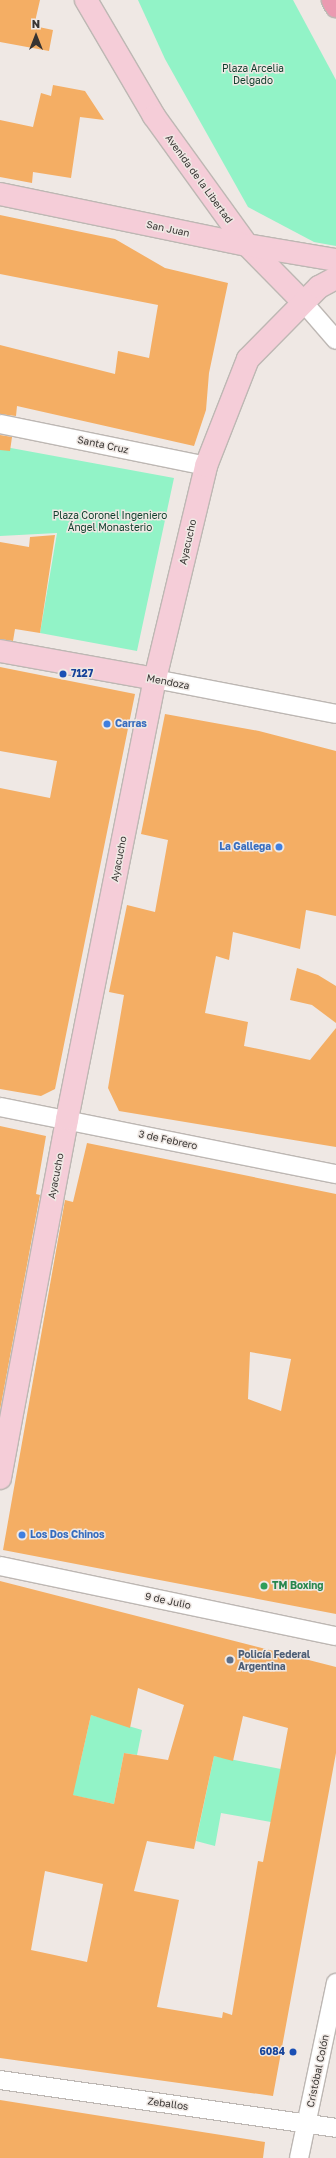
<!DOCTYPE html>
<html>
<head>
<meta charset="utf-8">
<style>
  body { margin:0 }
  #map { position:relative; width:336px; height:2158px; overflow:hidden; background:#efe8e4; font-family:"Golos Text",sans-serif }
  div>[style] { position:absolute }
  .green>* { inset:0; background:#92f3c7 }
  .building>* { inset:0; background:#f4ae64 }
  .roads { filter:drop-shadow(1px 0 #bdb7b3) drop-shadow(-1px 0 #bdb7b3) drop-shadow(0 1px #bdb7b3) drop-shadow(0 -1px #bdb7b3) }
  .street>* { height:18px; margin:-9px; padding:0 9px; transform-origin:9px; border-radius:9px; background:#fff }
  .secondary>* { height:22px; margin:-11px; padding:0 11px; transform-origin:11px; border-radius:11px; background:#f5cdd8 }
  .primary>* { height:22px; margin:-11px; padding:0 11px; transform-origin:11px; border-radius:11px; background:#eb9ab1 }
  .dots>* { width:11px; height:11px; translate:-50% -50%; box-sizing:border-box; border:2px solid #efe8e4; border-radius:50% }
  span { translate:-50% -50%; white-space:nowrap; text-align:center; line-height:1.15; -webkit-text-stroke:3px #efe8e4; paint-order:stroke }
  .park-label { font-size:10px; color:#11402e }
  .street-label { font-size:10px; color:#373432 }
  .transit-label { font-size:10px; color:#164399; font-weight:700 }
  .left { translate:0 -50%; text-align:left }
  .right { translate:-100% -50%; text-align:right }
  .shop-label { font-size:10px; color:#366cbe; font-weight:700 }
  .leisure-label { font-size:10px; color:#27864d; font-weight:700 }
  .service-label { font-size:10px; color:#4e5e75; font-weight:700 }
  .north { position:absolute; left:16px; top:16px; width:40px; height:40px; -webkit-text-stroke:3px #efe8e4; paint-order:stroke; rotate:0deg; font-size:11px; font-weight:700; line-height:16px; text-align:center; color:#373432 }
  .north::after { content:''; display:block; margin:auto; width:14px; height:18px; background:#373432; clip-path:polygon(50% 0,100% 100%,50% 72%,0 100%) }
</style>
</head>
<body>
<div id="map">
  <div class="green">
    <div style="clip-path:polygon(138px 0,293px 0,336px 80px,336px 246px,314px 242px,248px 207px,165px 59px)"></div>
    <div style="clip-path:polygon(0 446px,174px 478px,137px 651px,40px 633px,57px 533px,0 536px)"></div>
    <div style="clip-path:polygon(91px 1715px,142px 1730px,137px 1755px,124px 1753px,114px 1804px,53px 1791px,79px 1768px)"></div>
    <div style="clip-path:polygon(214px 1756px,281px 1769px,271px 1822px,221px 1813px,215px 1846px,196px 1841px)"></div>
  </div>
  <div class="building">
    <div style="clip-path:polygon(0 0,40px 0,34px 26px,53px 30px,49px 51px,0 42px)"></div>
    <div style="clip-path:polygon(53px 85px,85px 91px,104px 120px,80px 117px,71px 178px,33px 172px,32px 183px,0 177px,0 120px,33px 127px,41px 93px,51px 96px)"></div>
    <div style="clip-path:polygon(0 215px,115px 239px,165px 268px,228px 283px,209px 373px,206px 410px,194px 446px,17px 406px,16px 416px,0 414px,0 345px,115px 374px,118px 351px,149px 358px,158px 305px,0 274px)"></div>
    <div style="clip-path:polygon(0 435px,12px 437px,10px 451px,0 450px)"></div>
    <div style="clip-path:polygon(55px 535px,40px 633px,15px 629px,13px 641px,0 639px,0 542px,29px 547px,30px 537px)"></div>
    <div style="clip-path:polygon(0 667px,135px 694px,55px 1089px,41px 1096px,0 1089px,0 788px,50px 798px,57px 761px,0 751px)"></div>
    <div style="clip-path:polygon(165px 714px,259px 731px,336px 751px,336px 916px,306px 910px,300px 949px,233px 932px,229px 960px,216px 956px,205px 1013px,248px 1022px,244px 1046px,310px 1060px,336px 1028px,336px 1147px,119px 1111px,108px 1088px,124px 995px,109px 992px,127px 905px,155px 912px,168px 840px,141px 834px)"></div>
    <div style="clip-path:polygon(297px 968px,318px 975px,336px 986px,336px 1023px,312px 1005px,290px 1000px)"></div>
    <div style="clip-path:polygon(0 1126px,46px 1136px,36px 1194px,40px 1195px,0 1410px)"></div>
    <div style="clip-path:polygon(evenodd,87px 1143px,336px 1194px,336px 1614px,3px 1550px,65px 1200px,73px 1202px,87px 1143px,250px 1352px,291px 1359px,281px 1411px,248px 1399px,250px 1352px)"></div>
    <div style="clip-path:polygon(evenodd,0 1581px,336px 1667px,336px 1753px,273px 2096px,0 2058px,0 1581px,138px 1688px,184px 1705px,168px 1760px,124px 1753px,114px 1804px,73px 1795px,91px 1715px,130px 1728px,138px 1688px,0 1581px,243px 1716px,288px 1728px,263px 1862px,258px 1861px,232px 2015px,223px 2012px,222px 2018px,157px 2007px,179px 1900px,134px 1891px,147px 1841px,194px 1849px,214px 1756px,233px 1761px,243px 1716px,0 1581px,45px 1871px,103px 1884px,87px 1962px,31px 1950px,45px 1871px)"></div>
    <div style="clip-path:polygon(0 2100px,265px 2142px,263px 2158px,0 2158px)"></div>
  </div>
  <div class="roads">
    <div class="street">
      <div style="left:303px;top:302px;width:50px;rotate:49deg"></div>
      <div style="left:0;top:424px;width:210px;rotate:11.5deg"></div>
      <div style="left:155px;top:679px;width:184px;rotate:10.9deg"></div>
      <div style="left:0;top:1107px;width:343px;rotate:11.3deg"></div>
      <div style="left:0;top:1566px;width:343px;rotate:11.8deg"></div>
      <div style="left:0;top:2080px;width:339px;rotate:8.1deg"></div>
      <div style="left:299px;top:2158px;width:179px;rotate:-78.1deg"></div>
    </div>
    <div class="secondary">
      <div style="left:86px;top:0;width:134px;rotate:59.6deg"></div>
      <div style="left:154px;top:116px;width:159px;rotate:54.2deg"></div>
      <div style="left:247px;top:245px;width:80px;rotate:45.5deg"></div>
      <div style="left:0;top:194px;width:252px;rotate:11.7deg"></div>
      <div style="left:247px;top:245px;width:90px;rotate:9.6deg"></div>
      <div style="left:0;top:651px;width:158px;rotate:10.2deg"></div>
      <div style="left:0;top:1478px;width:365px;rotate:-79.4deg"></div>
      <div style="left:67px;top:1119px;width:449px;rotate:-78.7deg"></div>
      <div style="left:155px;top:679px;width:219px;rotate:-76.5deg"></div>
      <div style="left:206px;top:466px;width:115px;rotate:-68.6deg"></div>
      <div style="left:248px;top:359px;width:101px;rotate:-45.4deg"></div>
      <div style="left:319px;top:287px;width:19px;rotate:-28deg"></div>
    </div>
    <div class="primary">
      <div style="left:333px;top:0;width:7px;rotate:63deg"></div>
    </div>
  </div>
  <div class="dots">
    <div style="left:63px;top:674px;background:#1a4fb4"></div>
    <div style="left:107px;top:724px;background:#3f7fe0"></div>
    <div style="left:279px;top:847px;background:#3f7fe0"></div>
    <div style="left:22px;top:1535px;background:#3f7fe0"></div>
    <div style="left:264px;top:1586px;background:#2e9e5b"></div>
    <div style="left:230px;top:1660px;background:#5c6f8a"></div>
    <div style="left:293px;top:2052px;background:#1a4fb4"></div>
  </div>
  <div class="park-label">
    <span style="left:253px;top:74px">Plaza Arcelia<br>Delgado</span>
    <span style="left:110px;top:521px">Plaza Coronel Ingeniero<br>Ángel Monasterio</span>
  </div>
  <div class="street-label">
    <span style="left:199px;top:179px;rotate:54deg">Avenida de la Libertad</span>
    <span style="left:168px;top:229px;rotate:12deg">San Juan</span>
    <span style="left:103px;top:445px;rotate:12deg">Santa Cruz</span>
    <span style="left:188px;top:542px;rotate:-77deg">Ayacucho</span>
    <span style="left:168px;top:682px;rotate:11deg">Mendoza</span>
    <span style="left:119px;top:859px;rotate:-79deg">Ayacucho</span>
    <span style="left:168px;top:1140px;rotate:12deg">3 de Febrero</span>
    <span style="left:56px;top:1176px;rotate:-79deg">Ayacucho</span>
    <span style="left:168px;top:1601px;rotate:12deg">9 de Julio</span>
    <span style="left:318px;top:2071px;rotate:-78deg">Cristóbal Colón</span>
    <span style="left:168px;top:2104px;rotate:8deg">Zeballos</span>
  </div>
  <div class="transit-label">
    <span class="left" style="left:71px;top:674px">7127</span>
    <span class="right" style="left:285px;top:2052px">6084</span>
  </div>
  <div class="shop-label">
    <span class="left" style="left:115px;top:724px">Carras</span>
    <span class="right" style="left:271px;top:847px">La Gallega</span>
    <span class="left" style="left:30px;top:1535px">Los Dos Chinos</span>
  </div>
  <div class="leisure-label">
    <span class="left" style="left:272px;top:1586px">TM Boxing</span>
  </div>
  <div class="service-label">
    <span class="left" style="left:238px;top:1660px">Policía Federal<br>Argentina</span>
  </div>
  <div class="north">N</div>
</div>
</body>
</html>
